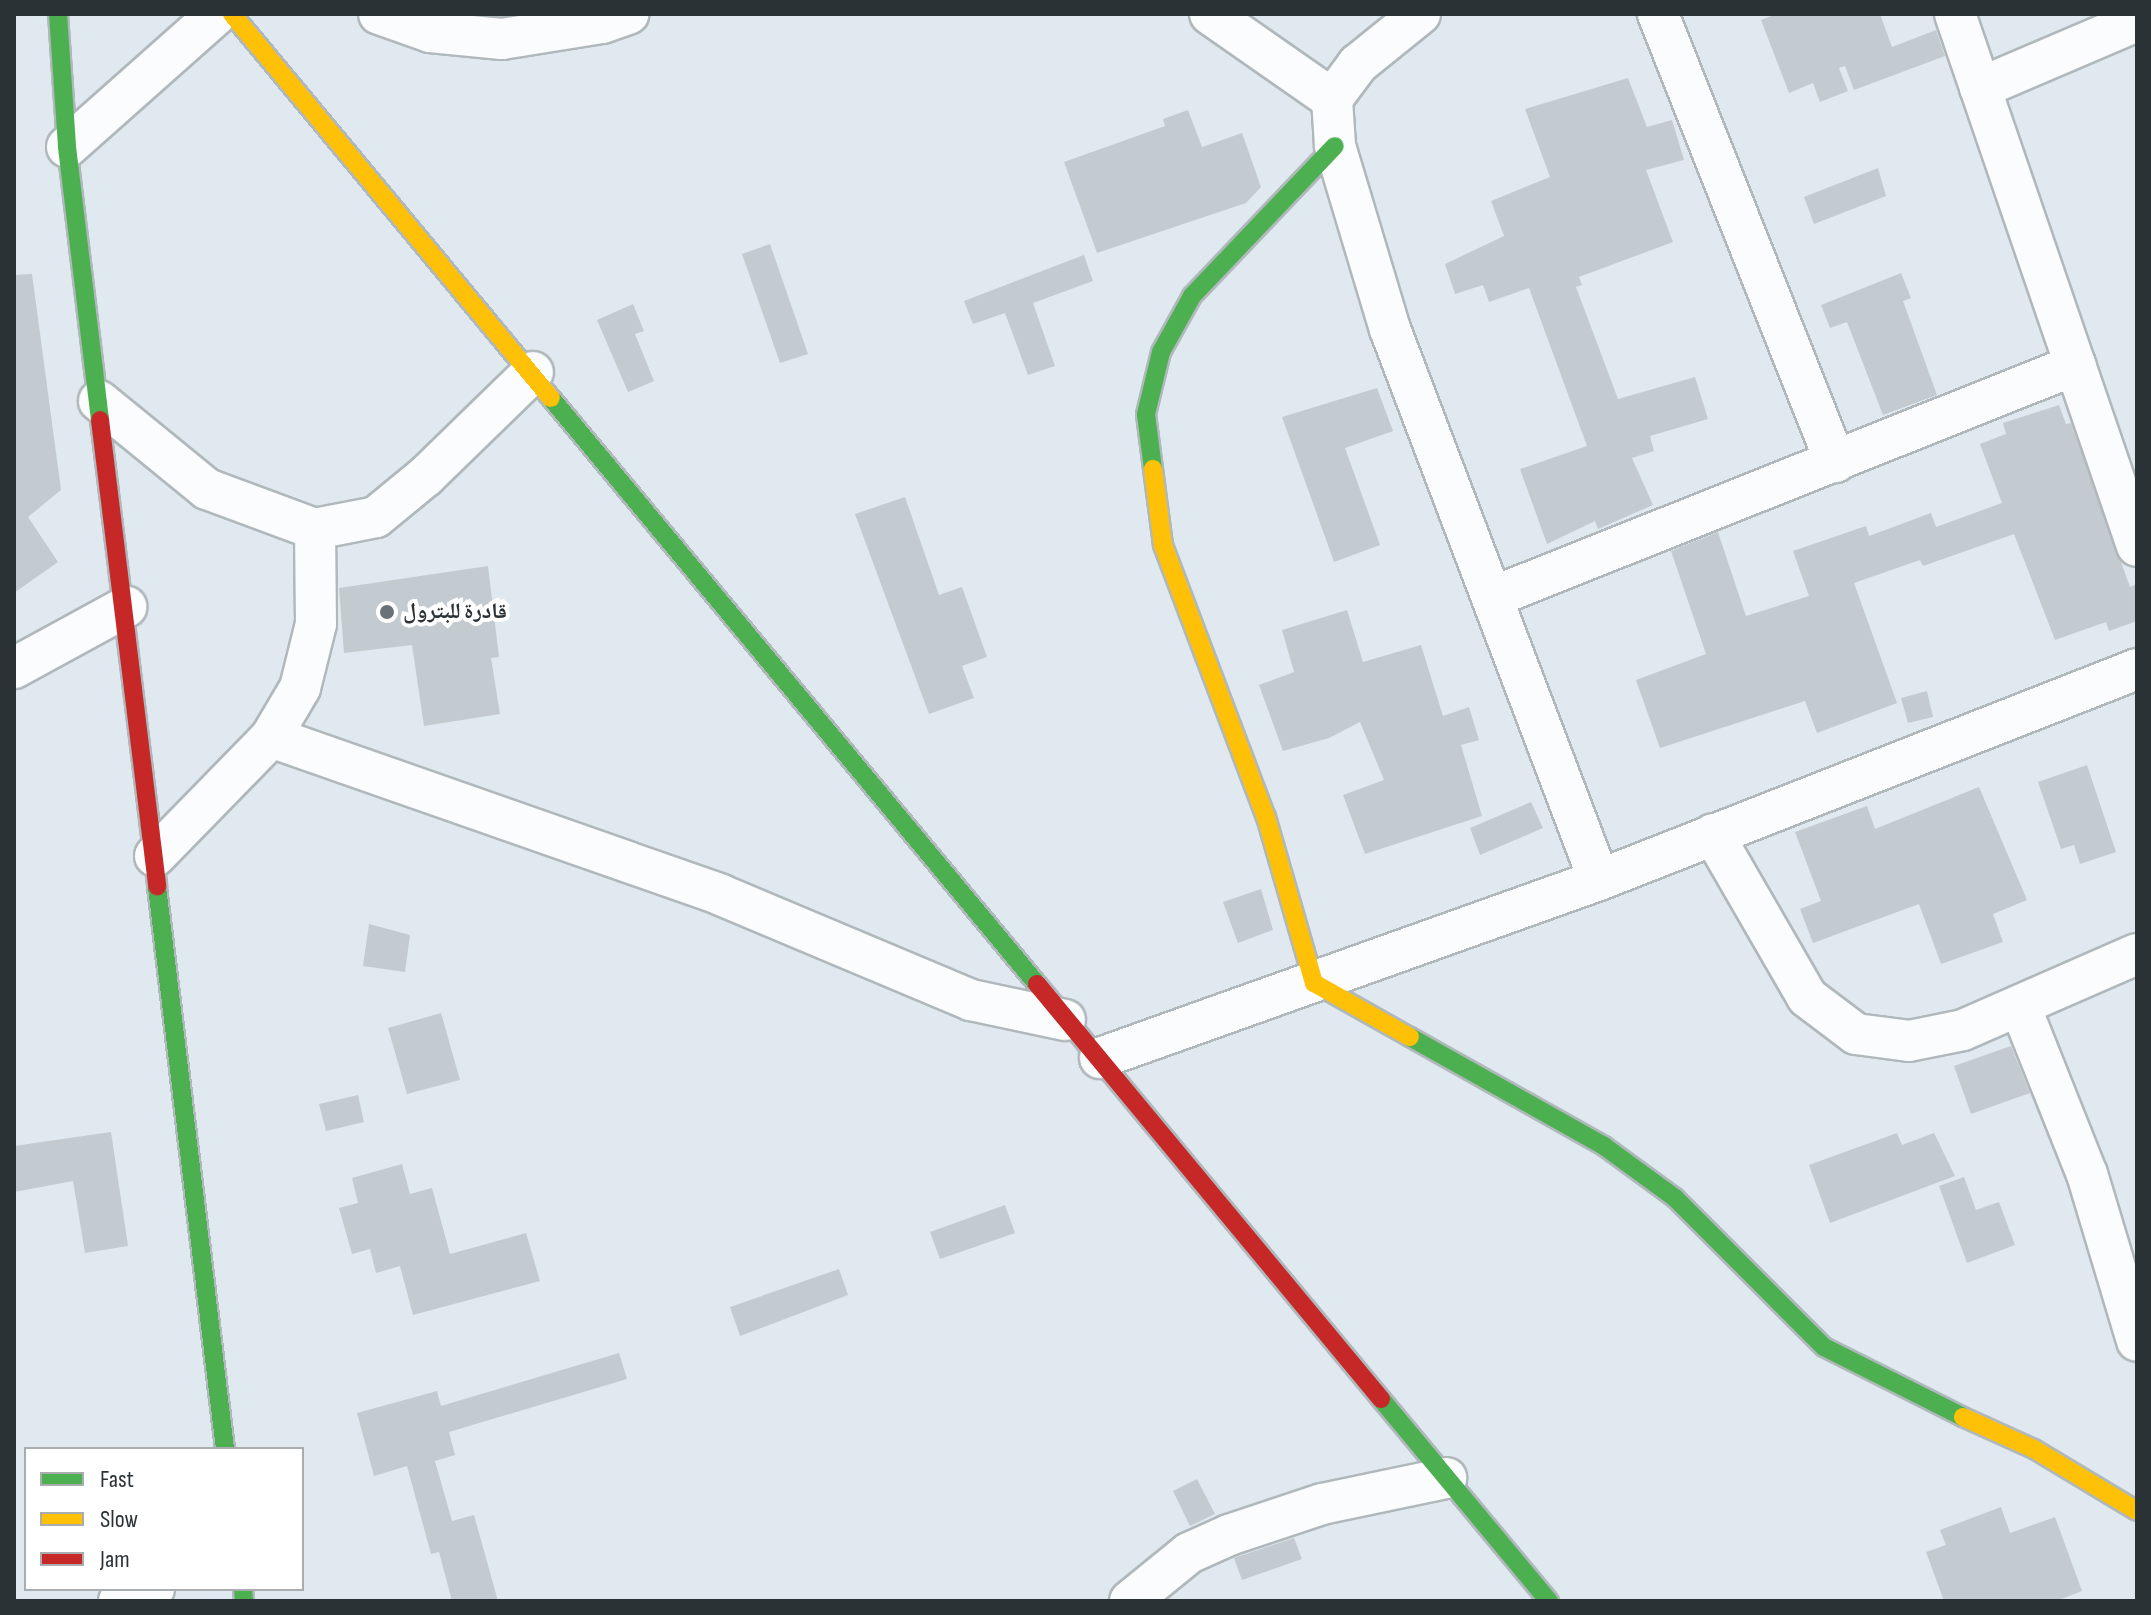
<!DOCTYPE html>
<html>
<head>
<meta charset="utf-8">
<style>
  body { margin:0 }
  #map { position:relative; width:2151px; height:1615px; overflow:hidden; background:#dfe9ef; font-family:"Sofia Sans Condensed","Noto Naskh Arabic",sans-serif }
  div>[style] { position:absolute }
  .building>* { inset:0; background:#c4cbd0 }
  .roads { filter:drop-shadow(2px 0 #b0b8bc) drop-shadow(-2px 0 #b0b8bc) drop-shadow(0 2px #b0b8bc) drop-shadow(0 -2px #b0b8bc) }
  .street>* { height:40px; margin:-20px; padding:0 20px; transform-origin:20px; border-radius:20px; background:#fafcfd }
  .fast>* { height:18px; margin:-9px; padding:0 9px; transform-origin:9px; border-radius:9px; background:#4caf50 }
  .slow>* { height:18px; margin:-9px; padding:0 9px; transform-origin:9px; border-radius:9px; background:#ffc107 }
  .jam>* { height:18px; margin:-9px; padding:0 9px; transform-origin:9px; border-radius:9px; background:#c62828 }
  .dots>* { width:22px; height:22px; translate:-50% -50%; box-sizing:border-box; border:4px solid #fff; border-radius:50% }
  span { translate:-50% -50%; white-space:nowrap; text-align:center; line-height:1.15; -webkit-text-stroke:8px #fff; paint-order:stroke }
  .poi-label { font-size:22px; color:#2b3236; font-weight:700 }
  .left { translate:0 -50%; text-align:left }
  .frame { position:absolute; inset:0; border:16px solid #2b3236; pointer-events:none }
  .legend { position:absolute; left:24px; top:1447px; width:280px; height:144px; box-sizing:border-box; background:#fff; border:2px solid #aaadaf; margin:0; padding:10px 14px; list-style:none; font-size:24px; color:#2b3236 }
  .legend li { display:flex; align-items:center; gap:16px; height:40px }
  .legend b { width:40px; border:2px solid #aaadaf }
</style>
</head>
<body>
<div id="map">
  <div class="building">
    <div style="clip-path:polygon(1777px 14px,1880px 14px,1892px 47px,1936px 30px,1945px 56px,1854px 90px,1845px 66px,1839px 68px,1848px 91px,1820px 102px,1813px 83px,1789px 93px,1761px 20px)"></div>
    <div style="clip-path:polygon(1628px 78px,1647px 127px,1672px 120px,1684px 160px,1646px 170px,1673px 242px,1579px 277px,1582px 285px,1576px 287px,1618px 399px,1695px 377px,1708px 419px,1650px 436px,1654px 451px,1632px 458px,1653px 505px,1598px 529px,1595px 521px,1547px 544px,1520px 469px,1587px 446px,1529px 288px,1489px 302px,1483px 285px,1455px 294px,1445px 264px,1504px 236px,1491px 201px,1550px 177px,1525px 109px)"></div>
    <div style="clip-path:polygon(1188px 110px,1202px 147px,1242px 133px,1261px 187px,1246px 203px,1097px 253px,1064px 162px,1165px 126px,1163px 119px)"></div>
    <div style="clip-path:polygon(1878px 168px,1886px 196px,1814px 224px,1804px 197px)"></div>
    <div style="clip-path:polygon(770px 244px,808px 354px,780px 363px,742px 254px)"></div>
    <div style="clip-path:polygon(1084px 255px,1093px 281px,1033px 303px,1055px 366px,1028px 375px,1005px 313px,973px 324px,964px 301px)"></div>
    <div style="clip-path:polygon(1901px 273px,1911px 298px,1903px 301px,1937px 395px,1883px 415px,1847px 322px,1830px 328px,1821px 305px)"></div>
    <div style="clip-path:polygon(32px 274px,61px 490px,28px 517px,58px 562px,14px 593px,14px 275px)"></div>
    <div style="clip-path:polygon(633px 304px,644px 331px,635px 334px,654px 381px,628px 392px,597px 320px)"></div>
    <div style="clip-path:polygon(1377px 388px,1393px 431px,1345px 448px,1380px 545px,1334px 562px,1282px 417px)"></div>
    <div style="clip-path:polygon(2059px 405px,2066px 424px,2071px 423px,2130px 587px,2137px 584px,2137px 621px,2109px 631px,2106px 622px,2055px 640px,2014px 534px,1923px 566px,1920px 560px,1854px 583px,1897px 703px,1817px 733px,1805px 701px,1660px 748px,1636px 680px,1706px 654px,1671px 551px,1718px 532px,1746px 616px,1809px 596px,1793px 551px,1866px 526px,1869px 536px,1931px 513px,1936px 527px,2002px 503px,1980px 444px,2006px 434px,2003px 423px)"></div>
    <div style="clip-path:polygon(905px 497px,939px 595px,962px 587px,987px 657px,962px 666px,974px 698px,929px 714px,855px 514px)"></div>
    <div style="clip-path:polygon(488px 566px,499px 657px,491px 658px,500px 714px,424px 726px,412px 645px,344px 653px,339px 588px)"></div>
    <div style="clip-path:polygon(1347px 610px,1363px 662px,1421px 645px,1443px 716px,1469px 707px,1479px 740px,1461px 745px,1482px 816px,1365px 854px,1343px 795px,1384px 780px,1360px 722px,1329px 738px,1283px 751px,1259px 685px,1294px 672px,1282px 630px)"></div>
    <div style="clip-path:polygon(1927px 691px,1933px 717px,1908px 723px,1901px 698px)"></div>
    <div style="clip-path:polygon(2087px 765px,2116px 852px,2080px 864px,2074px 845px,2061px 849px,2038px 782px)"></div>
    <div style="clip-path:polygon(1979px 787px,2027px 900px,1993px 914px,2003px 942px,1941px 964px,1919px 904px,1813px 943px,1800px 909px,1821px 901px,1795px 832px,1867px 806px,1875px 829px)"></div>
    <div style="clip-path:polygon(1531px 802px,1543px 828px,1480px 855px,1470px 828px)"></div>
    <div style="clip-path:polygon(1261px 889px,1273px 930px,1238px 943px,1223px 902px)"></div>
    <div style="clip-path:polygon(369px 924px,410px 935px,405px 972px,363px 966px)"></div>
    <div style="clip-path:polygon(441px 1013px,460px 1080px,407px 1094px,388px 1028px)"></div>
    <div style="clip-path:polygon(2011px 1046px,2030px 1093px,1971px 1114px,1954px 1066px)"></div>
    <div style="clip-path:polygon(358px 1095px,364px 1122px,326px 1131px,319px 1104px)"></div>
    <div style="clip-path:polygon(111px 1132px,128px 1246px,85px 1253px,73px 1181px,14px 1192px,14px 1146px)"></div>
    <div style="clip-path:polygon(1897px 1133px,1902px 1145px,1934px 1133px,1955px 1176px,1830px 1223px,1809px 1165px)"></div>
    <div style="clip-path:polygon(402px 1164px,410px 1194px,432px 1188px,450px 1254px,526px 1233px,540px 1281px,413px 1315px,400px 1266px,376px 1273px,370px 1249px,352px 1254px,339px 1208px,358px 1203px,352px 1178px)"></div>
    <div style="clip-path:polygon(1964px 1177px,1976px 1210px,1999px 1202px,2015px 1245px,1967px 1263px,1939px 1186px)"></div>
    <div style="clip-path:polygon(1005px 1205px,1015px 1233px,940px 1259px,930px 1232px)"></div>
    <div style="clip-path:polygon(839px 1269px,848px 1295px,740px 1336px,730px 1307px)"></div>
    <div style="clip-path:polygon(619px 1353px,627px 1379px,449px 1432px,455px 1455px,435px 1461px,452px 1521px,474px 1515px,498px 1601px,452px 1601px,439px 1552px,431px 1554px,407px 1466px,374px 1476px,357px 1413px,437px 1391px,441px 1406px)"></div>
    <div style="clip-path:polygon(1197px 1479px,1215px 1514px,1190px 1526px,1173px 1491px)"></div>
    <div style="clip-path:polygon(2001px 1507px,2010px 1533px,2055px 1517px,2082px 1591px,2056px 1601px,1944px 1601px,1926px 1552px,1946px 1545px,1940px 1530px)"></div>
    <div style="clip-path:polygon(1294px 1538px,1302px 1559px,1242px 1580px,1234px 1558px)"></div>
  </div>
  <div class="roads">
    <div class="street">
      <div style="left:379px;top:14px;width:54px;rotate:19.4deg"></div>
      <div style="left:430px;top:32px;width:72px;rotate:5.6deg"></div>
      <div style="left:502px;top:39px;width:101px;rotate:-9.1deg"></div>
      <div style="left:602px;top:23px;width:28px;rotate:-19deg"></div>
      <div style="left:1210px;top:14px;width:149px;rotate:34.9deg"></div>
      <div style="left:1420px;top:14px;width:80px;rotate:141.1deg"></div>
      <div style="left:1358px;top:64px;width:44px;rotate:126.6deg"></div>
      <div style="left:1332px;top:99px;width:47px;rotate:86.3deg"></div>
      <div style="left:1335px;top:146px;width:191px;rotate:73.3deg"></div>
      <div style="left:1390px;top:329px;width:589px;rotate:69.23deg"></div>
      <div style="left:1658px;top:14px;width:482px;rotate:68.4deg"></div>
      <div style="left:1955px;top:14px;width:562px;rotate:71.11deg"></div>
      <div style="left:1980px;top:88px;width:171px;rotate:-23.1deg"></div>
      <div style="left:67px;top:147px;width:200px;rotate:-41.6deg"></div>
      <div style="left:99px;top:401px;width:139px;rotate:39.2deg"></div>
      <div style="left:207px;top:489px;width:115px;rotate:20.3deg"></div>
      <div style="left:315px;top:529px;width:62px;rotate:-11.1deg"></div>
      <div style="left:376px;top:517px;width:65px;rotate:-39.4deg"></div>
      <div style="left:426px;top:476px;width:149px;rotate:-44.2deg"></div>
      <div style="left:1493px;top:597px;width:627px;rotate:-21.73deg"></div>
      <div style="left:14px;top:668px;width:128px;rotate:-28.6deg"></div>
      <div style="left:271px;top:737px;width:477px;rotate:19.3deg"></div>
      <div style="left:721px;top:895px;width:271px;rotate:22.8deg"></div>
      <div style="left:971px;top:1000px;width:96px;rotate:12deg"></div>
      <div style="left:1713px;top:834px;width:188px;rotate:60deg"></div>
      <div style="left:1807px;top:997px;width:61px;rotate:37.1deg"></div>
      <div style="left:1856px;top:1034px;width:53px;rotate:7.5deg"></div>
      <div style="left:1909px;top:1041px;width:55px;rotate:-11.5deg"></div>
      <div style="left:1963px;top:1030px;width:190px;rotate:-23.6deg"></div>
      <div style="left:155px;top:856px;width:166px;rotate:-45.7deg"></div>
      <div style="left:271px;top:737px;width:57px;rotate:-59.4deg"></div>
      <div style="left:300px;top:688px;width:66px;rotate:-76deg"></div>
      <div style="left:316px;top:624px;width:95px;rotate:-90.6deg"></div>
      <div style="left:2020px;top:1006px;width:181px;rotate:68.3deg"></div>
      <div style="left:2087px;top:1174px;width:174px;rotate:73.3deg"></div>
      <div style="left:1100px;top:1058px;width:530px;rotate:-19.63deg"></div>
      <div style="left:1599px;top:880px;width:578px;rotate:-21.41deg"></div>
      <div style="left:119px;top:1601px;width:37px;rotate:-19deg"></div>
      <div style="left:1130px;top:1601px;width:76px;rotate:-39.1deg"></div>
      <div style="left:1189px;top:1553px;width:44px;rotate:-24.2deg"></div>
      <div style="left:1229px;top:1535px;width:98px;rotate:-18.4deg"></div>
      <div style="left:1322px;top:1504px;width:127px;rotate:-11.8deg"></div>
    </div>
    <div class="fast">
      <div style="left:58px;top:14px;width:133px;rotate:86.1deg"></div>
      <div style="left:67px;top:147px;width:275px;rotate:83.1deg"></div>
      <div style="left:551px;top:398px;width:761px;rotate:50.33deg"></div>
      <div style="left:1153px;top:469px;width:55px;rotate:-97.3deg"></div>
      <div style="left:1146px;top:414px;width:64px;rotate:-76.4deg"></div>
      <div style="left:1161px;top:352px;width:64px;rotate:-61deg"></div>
      <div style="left:1192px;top:296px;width:207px;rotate:-46.4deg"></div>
      <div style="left:157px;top:887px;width:566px;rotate:83.1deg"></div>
      <div style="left:1410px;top:1037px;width:223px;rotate:29.3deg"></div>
      <div style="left:1604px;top:1146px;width:88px;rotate:36.2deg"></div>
      <div style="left:1675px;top:1198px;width:211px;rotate:45deg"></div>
      <div style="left:1824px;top:1347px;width:156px;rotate:26.7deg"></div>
      <div style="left:1381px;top:1399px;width:263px;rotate:50.3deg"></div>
      <div style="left:243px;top:1589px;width:12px;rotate:85deg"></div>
    </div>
    <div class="slow">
      <div style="left:232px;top:14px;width:499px;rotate:50.3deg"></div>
      <div style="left:1153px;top:469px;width:77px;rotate:82.5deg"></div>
      <div style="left:1163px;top:545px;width:291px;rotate:69.3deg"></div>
      <div style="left:1266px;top:817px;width:173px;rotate:73.9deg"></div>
      <div style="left:1314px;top:983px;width:110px;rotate:29.4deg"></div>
      <div style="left:1963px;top:1417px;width:78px;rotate:24.3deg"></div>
      <div style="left:2034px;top:1449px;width:120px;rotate:31deg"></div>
    </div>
    <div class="jam">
      <div style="left:100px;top:420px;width:470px;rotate:83deg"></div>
      <div style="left:1037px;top:984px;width:539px;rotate:50.34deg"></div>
    </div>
  </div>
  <div class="dots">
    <div style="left:387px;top:612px;background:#6a7277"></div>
  </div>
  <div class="poi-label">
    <span class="left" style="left:403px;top:612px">قادرة للبترول</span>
  </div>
  <div class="frame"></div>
  <ul class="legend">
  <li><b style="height:10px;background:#4caf50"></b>Fast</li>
  <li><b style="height:10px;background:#ffc107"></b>Slow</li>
  <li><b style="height:10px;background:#c62828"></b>Jam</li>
  </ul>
</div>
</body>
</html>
